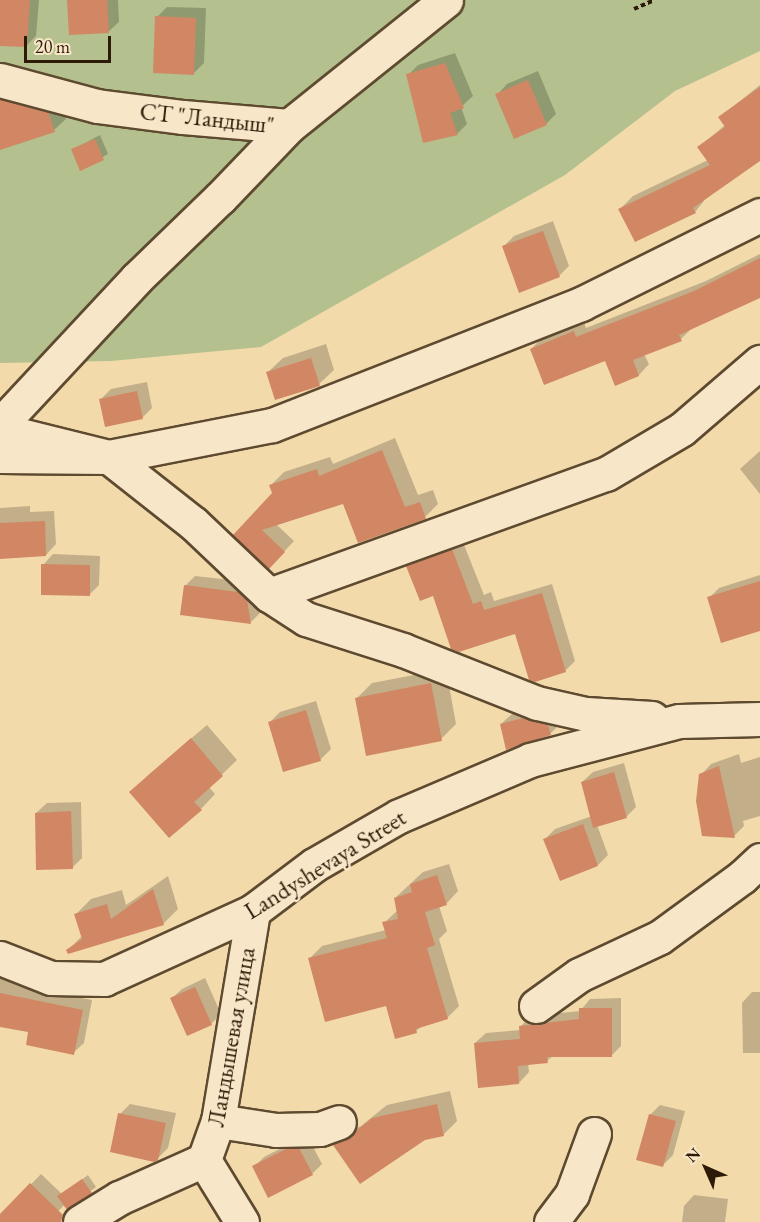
<!DOCTYPE html>
<html>
<head>
<meta charset="utf-8">
<style>
  body { margin:0 }
  #map { position:relative; width:760px; height:1222px; overflow:hidden; background:#f3daab; font-family:"EB Garamond",serif }
  div>[style] { position:absolute }
  .green>* { inset:0; background:#b4c18e }
  .shadow>* { inset:0; background:#0003 }
  .building>* { inset:0; background:#d18764 }
  .path>* { height:4px; margin-top:-2px; transform-origin:0; background:repeating-linear-gradient(90deg,#2d1a07 0 4.5px,transparent 0 7.5px) }
  .roads { filter:drop-shadow(2px 0 #5e4a30) drop-shadow(-2px 0 #5e4a30) drop-shadow(0 2px #5e4a30) drop-shadow(0 -2px #5e4a30) }
  .minor>* { height:33px; margin:-16.5px; padding:0 16.5px; transform-origin:16.5px; border-radius:16.5px; background:#f7e7c8 }
  span { translate:-50% -50%; white-space:nowrap; text-align:center; line-height:1.15; -webkit-text-stroke:5px #f7e7c8; paint-order:stroke }
  .street-label { font-size:24px; color:#2d1a07 }
  .north { position:absolute; left:676px; top:1138px; width:60px; height:60px; -webkit-text-stroke:4px #f7e7c8; paint-order:stroke; rotate:315deg; font-size:16px; font-weight:700; line-height:24px; text-align:center; color:#2d1a07 }
  .north::after { content:''; display:block; margin:auto; width:21px; height:27px; background:#2d1a07; clip-path:polygon(50% 0,100% 100%,50% 72%,0 100%) }
  .scale { position:absolute; left:24px; top:36px; width:87px; height:27px; box-sizing:border-box; border:3px solid #2d1a07; border-top:0; padding-left:8px; font-size:18px; line-height:21px; white-space:nowrap; color:#2d1a07; -webkit-text-stroke:4px #f7e7c8; paint-order:stroke }
</style>
</head>
<body>
<div id="map">
  <div class="green">
    <div style="clip-path:polygon(0 0,760px 0,760px 51px,675px 91px,565px 175px,261px 347px,111px 361px,0 363px)"></div>
  </div>
  <div class="shadow">
    <div style="clip-path:polygon(0 0,39px 0,36px 36px,26px 46px,0 44px)"></div>
    <div style="clip-path:polygon(68px 0,118px 0,119px 22px,108px 32px)"></div>
    <div style="clip-path:polygon(167px 7px,206px 8px,204px 63px,193px 74px,157px 17px)"></div>
    <div style="clip-path:polygon(455px 53px,473px 96px,461px 107px,467px 124px,457px 134px,408px 75px,418px 65px)"></div>
    <div style="clip-path:polygon(538px 71px,556px 114px,546px 124px,497px 95px,507px 84px)"></div>
    <div style="clip-path:polygon(760px 85px,760px 159px,707px 197px,695px 212px,620px 209px,633px 196px,708px 160px,699px 147px,725px 125px,720px 117px)"></div>
    <div style="clip-path:polygon(0 91px,60px 101px,66px 119px,54px 130px,0 148px)"></div>
    <div style="clip-path:polygon(100px 135px,108px 154px,81px 169px,72px 150px)"></div>
    <div style="clip-path:polygon(553px 221px,569px 266px,559px 276px,504px 246px,514px 236px)"></div>
    <div style="clip-path:polygon(760px 254px,760px 296px,691px 329px,681px 339px,644px 354px,649px 364px,639px 375px,615px 384px,606px 359px,531px 349px,541px 339px,584px 322px,586px 328px,706px 281px)"></div>
    <div style="clip-path:polygon(326px 344px,334px 370px,319px 384px,268px 372px,283px 358px)"></div>
    <div style="clip-path:polygon(147px 382px,152px 408px,142px 418px,101px 399px,111px 389px)"></div>
    <div style="clip-path:polygon(395px 438px,418px 495px,433px 490px,438px 504px,425px 517px,271px 485px,284px 472px,330px 457px,333px 464px)"></div>
    <div style="clip-path:polygon(760px 451px,760px 494px,740px 469px)"></div>
    <div style="clip-path:polygon(30px 506px,30px 512px,54px 511px,56px 544px,46px 555px,0 557px,0 508px)"></div>
    <div style="clip-path:polygon(260px 509px,294px 541px,279px 557px,235px 535px)"></div>
    <div style="clip-path:polygon(462px 540px,484px 595px,491px 592px,494px 601px,552px 584px,575px 661px,565px 671px,516px 632px,434px 594px,408px 566px,418px 556px)"></div>
    <div style="clip-path:polygon(53px 554px,100px 556px,99px 585px,89px 595px,43px 565px)"></div>
    <div style="clip-path:polygon(760px 575px,760px 629px,709px 598px,719px 588px)"></div>
    <div style="clip-path:polygon(195px 576px,249px 582px,257px 590px,261px 612px,251px 622px,185px 586px)"></div>
    <div style="clip-path:polygon(446px 669px,456px 724px,441px 739px,357px 698px,372px 683px)"></div>
    <div style="clip-path:polygon(316px 701px,331px 749px,320px 760px,270px 722px,280px 712px)"></div>
    <div style="clip-path:polygon(534px 708px,560px 724px,550px 734px,501px 724px,512px 714px)"></div>
    <div style="clip-path:polygon(207px 725px,237px 760px,209px 787px,215px 794px,201px 809px,146px 777px)"></div>
    <div style="clip-path:polygon(739px 754px,741px 763px,760px 757px,760px 816px,743px 821px,744px 826px,734px 836px,701px 775px,711px 764px)"></div>
    <div style="clip-path:polygon(624px 763px,636px 807px,626px 817px,597px 825px,608px 855px,598px 865px,545px 839px,555px 829px,592px 816px,582px 782px,593px 772px)"></div>
    <div style="clip-path:polygon(81px 802px,82px 858px,72px 868px,36px 813px,47px 803px)"></div>
    <div style="clip-path:polygon(449px 864px,458px 891px,446px 904px,439px 906px,447px 931px,439px 939px,459px 1006px,447px 1018px,423px 1025px,416px 1031px,387px 1004px,310px 958px,322px 946px,386px 930px,384px 923px,398px 910px,395px 898px,423px 872px)"></div>
    <div style="clip-path:polygon(168px 876px,178px 909px,163px 924px,68px 950px,82px 936px,76px 914px,91px 899px,122px 890px,126px 905px)"></div>
    <div style="clip-path:polygon(0 971px,22px 975px,20px 986px,92px 1000px,84px 1043px,73px 1053px,30px 1030px,0 1025px)"></div>
    <div style="clip-path:polygon(205px 978px,221px 1014px,211px 1024px,171px 999px,182px 989px)"></div>
    <div style="clip-path:polygon(752px 992px,760px 992px,760px 1053px,743px 1053px,742px 1003px)"></div>
    <div style="clip-path:polygon(621px 998px,621px 1046px,611px 1056px,554px 1055px,547px 1061px,528px 1063px,529px 1072px,519px 1083px,475px 1043px,486px 1033px,521px 1030px,521px 1026px,531px 1016px,580px 1011px,590px 999px)"></div>
    <div style="clip-path:polygon(450px 1091px,457px 1121px,443px 1135px,335px 1145px,348px 1132px,361px 1126px,387px 1105px)"></div>
    <div style="clip-path:polygon(130px 1104px,176px 1113px,168px 1148px,157px 1159px,120px 1114px)"></div>
    <div style="clip-path:polygon(660px 1105px,685px 1111px,673px 1155px,663px 1165px,650px 1115px)"></div>
    <div style="clip-path:polygon(299px 1139px,309px 1139px,322px 1164px,312px 1174px,254px 1167px,264px 1157px)"></div>
    <div style="clip-path:polygon(41px 1174px,62px 1194px,88px 1175px,96px 1187px,67px 1208px,65px 1204px,48px 1222px,14px 1222px,4px 1212px)"></div>
    <div style="clip-path:polygon(694px 1195px,728px 1199px,725px 1222px,682px 1222px,684px 1206px)"></div>
  </div>
  <div class="building">
    <div style="clip-path:polygon(0 0,30px 0,27px 47px,0 46px)"></div>
    <div style="clip-path:polygon(67px 0,107px 0,109px 33px,69px 35px)"></div>
    <div style="clip-path:polygon(155px 16px,196px 18px,194px 75px,153px 73px)"></div>
    <div style="clip-path:polygon(445px 63px,464px 108px,450px 113px,458px 135px,423px 143px,406px 74px)"></div>
    <div style="clip-path:polygon(528px 80px,547px 125px,514px 139px,495px 94px)"></div>
    <div style="clip-path:polygon(760px 87px,760px 161px,693px 208px,696px 213px,635px 242px,618px 209px,710px 165px,697px 147px,725px 127px,718px 117px)"></div>
    <div style="clip-path:polygon(0 99px,48px 112px,55px 132px,0 150px)"></div>
    <div style="clip-path:polygon(95px 139px,104px 160px,80px 171px,71px 149px)"></div>
    <div style="clip-path:polygon(543px 231px,560px 277px,519px 293px,502px 246px)"></div>
    <div style="clip-path:polygon(760px 258px,760px 298px,679px 335px,682px 341px,633px 360px,639px 376px,615px 386px,605px 361px,544px 385px,530px 349px,574px 331px,576px 337px,694px 291px)"></div>
    <div style="clip-path:polygon(311px 358px,320px 386px,275px 400px,266px 372px)"></div>
    <div style="clip-path:polygon(137px 391px,143px 419px,105px 427px,99px 399px)"></div>
    <div style="clip-path:polygon(382px 450px,405px 507px,420px 502px,426px 519px,358px 543px,343px 504px,262px 530px,285px 552px,269px 569px,233px 535px,272px 493px,269px 485px,317px 469px,319px 476px)"></div>
    <div style="clip-path:polygon(45px 521px,46px 556px,0 559px,0 523px)"></div>
    <div style="clip-path:polygon(452px 549px,473px 604px,481px 601px,484px 610px,542px 593px,566px 672px,535px 682px,529px 680px,515px 634px,459px 652px,451px 649px,433px 596px,420px 601px,406px 566px)"></div>
    <div style="clip-path:polygon(41px 564px,90px 565px,90px 596px,41px 595px)"></div>
    <div style="clip-path:polygon(760px 581px,760px 631px,721px 643px,707px 597px)"></div>
    <div style="clip-path:polygon(184px 585px,238px 592px,247px 600px,251px 624px,180px 615px)"></div>
    <div style="clip-path:polygon(431px 683px,442px 741px,366px 756px,355px 698px)"></div>
    <div style="clip-path:polygon(306px 710px,321px 761px,283px 772px,268px 722px)"></div>
    <div style="clip-path:polygon(523px 718px,548px 725px,551px 735px,506px 750px,500px 724px)"></div>
    <div style="clip-path:polygon(191px 738px,223px 776px,194px 802px,202px 810px,169px 838px,129px 792px)"></div>
    <div style="clip-path:polygon(719px 766px,735px 838px,702px 836px,696px 801px,699px 774px)"></div>
    <div style="clip-path:polygon(614px 772px,627px 818px,593px 828px,581px 782px)"></div>
    <div style="clip-path:polygon(71px 811px,73px 869px,36px 870px,35px 813px)"></div>
    <div style="clip-path:polygon(583px 824px,598px 866px,560px 881px,543px 839px)"></div>
    <div style="clip-path:polygon(437px 875px,447px 905px,425px 912px,435px 945px,427px 948px,448px 1019px,416px 1029px,417px 1033px,395px 1039px,386px 1006px,325px 1022px,308px 958px,387px 938px,382px 922px,398px 919px,394px 898px,412px 892px,410px 884px)"></div>
    <div style="clip-path:polygon(153px 889px,164px 925px,68px 954px,66px 950px,82px 939px,74px 914px,107px 904px,111px 919px)"></div>
    <div style="clip-path:polygon(195px 987px,212px 1025px,187px 1036px,170px 998px)"></div>
    <div style="clip-path:polygon(0 993px,83px 1010px,74px 1055px,26px 1045px,28px 1032px,0 1027px)"></div>
    <div style="clip-path:polygon(579px 1008px,612px 1008px,612px 1057px,547px 1057px,548px 1063px,518px 1066px,519px 1084px,478px 1088px,474px 1043px,520px 1039px,519px 1026px,579px 1019px)"></div>
    <div style="clip-path:polygon(437px 1104px,444px 1136px,425px 1140px,360px 1184px,333px 1145px,346px 1139px,372px 1118px)"></div>
    <div style="clip-path:polygon(118px 1113px,166px 1123px,158px 1160px,154px 1162px,110px 1152px)"></div>
    <div style="clip-path:polygon(649px 1114px,676px 1121px,663px 1167px,636px 1160px)"></div>
    <div style="clip-path:polygon(288px 1148px,299px 1148px,313px 1175px,268px 1198px,252px 1166px)"></div>
    <div style="clip-path:polygon(82px 1179px,92px 1193px,67px 1210px,57px 1196px)"></div>
    <div style="clip-path:polygon(30px 1183px,63px 1215px,61px 1222px,0 1222px,0 1214px)"></div>
  </div>
  <div class="path">
    <div style="left:634px;top:9px;width:22px;rotate:-24deg"></div>
  </div>
  <div class="roads">
    <div class="minor">
      <div style="left:0;top:80px;width:100px;rotate:15deg"></div>
      <div style="left:97px;top:106px;width:87px;rotate:7.3deg"></div>
      <div style="left:183px;top:117px;width:106px;rotate:4.9deg"></div>
      <div style="left:0;top:425px;width:200px;rotate:-47deg"></div>
      <div style="left:136px;top:279px;width:117px;rotate:-44deg"></div>
      <div style="left:220px;top:198px;width:100px;rotate:-46.2deg"></div>
      <div style="left:289px;top:126px;width:201px;rotate:-38.7deg"></div>
      <div style="left:0;top:430px;width:112px;rotate:13.9deg"></div>
      <div style="left:109px;top:457px;width:166px;rotate:-11.1deg"></div>
      <div style="left:272px;top:425px;width:332px;rotate:-21.4deg"></div>
      <div style="left:581px;top:304px;width:200px;rotate:-26.4deg"></div>
      <div style="left:0;top:456px;width:109px;rotate:0.5deg"></div>
      <div style="left:109px;top:457px;width:107px;rotate:38.2deg"></div>
      <div style="left:193px;top:523px;width:105px;rotate:43.5deg"></div>
      <div style="left:269px;top:595px;width:44px;rotate:33deg"></div>
      <div style="left:306px;top:619px;width:102px;rotate:17.7deg"></div>
      <div style="left:403px;top:650px;width:144px;rotate:21.6deg"></div>
      <div style="left:537px;top:703px;width:50px;rotate:12.7deg"></div>
      <div style="left:586px;top:714px;width:66px;rotate:3.5deg"></div>
      <div style="left:269px;top:595px;width:358px;rotate:-19.8deg"></div>
      <div style="left:606px;top:474px;width:88px;rotate:-30.6deg"></div>
      <div style="left:682px;top:429px;width:103px;rotate:-40.7deg"></div>
      <div style="left:0;top:958px;width:55px;rotate:21.4deg"></div>
      <div style="left:51px;top:978px;width:53px;rotate:1.1deg"></div>
      <div style="left:104px;top:979px;width:164px;rotate:-24.5deg"></div>
      <div style="left:253px;top:911px;width:76px;rotate:-37deg"></div>
      <div style="left:314px;top:865px;width:98px;rotate:-30deg"></div>
      <div style="left:399px;top:816px;width:142px;rotate:-23.1deg"></div>
      <div style="left:530px;top:760px;width:154px;rotate:-14.7deg"></div>
      <div style="left:679px;top:721px;width:81px;rotate:-1.4deg"></div>
      <div style="left:536px;top:1006px;width:53px;rotate:-35.8deg"></div>
      <div style="left:579px;top:975px;width:89px;rotate:-25.1deg"></div>
      <div style="left:660px;top:937px;width:102px;rotate:-36.2deg"></div>
      <div style="left:742px;top:877px;width:25px;rotate:-43deg"></div>
      <div style="left:218px;top:1121px;width:59px;rotate:8.8deg"></div>
      <div style="left:276px;top:1130px;width:44px;rotate:-1.3deg"></div>
      <div style="left:320px;top:1129px;width:20px;rotate:-20deg"></div>
      <div style="left:80px;top:1222px;width:46px;rotate:-31.6deg"></div>
      <div style="left:119px;top:1198px;width:93px;rotate:-24.1deg"></div>
      <div style="left:242px;top:1222px;width:73px;rotate:-121.5deg"></div>
      <div style="left:204px;top:1160px;width:41px;rotate:-70.3deg"></div>
      <div style="left:218px;top:1121px;width:213px;rotate:-80.5deg"></div>
      <div style="left:551px;top:1222px;width:35px;rotate:-53deg"></div>
      <div style="left:572px;top:1194px;width:64px;rotate:-69.9deg"></div>
    </div>
  </div>
  <div class="street-label">
    <span style="left:207px;top:118px;rotate:6deg">СТ "Ландыш"</span>
    <span style="left:325px;top:864px;rotate:-32deg">Landyshevaya Street</span>
    <span style="left:231px;top:1037px;rotate:-80deg">Ландышевая улица</span>
  </div>
  <div class="north">N</div>
  <div class="scale">20 m</div>
</div>
</body>
</html>
